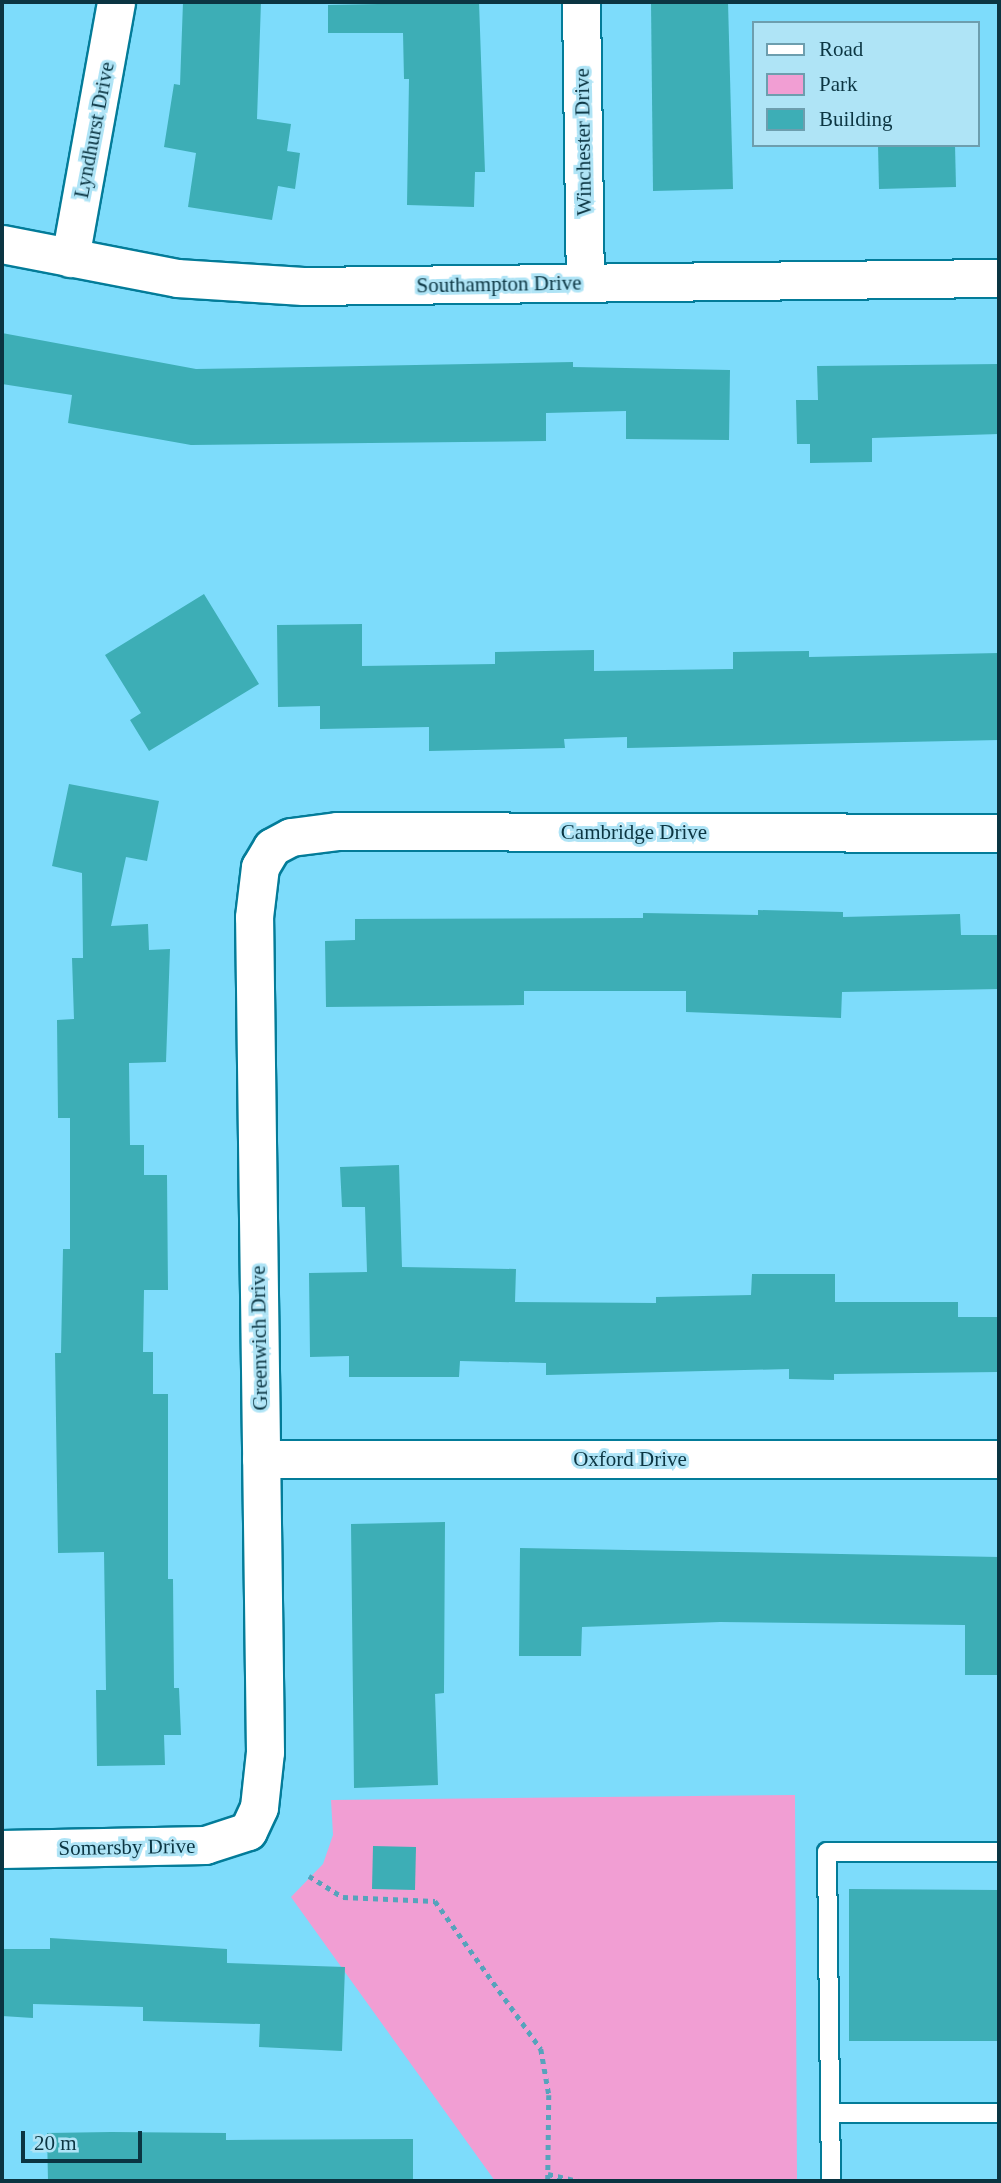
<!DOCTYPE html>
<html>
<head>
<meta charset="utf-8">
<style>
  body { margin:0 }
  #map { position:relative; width:1001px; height:2183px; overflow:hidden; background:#7ddcfb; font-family:"Times New Roman",serif }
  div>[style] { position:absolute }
  .green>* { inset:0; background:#f19ed3 }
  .building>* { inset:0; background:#3daeb6 }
  .path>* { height:4.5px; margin-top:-2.25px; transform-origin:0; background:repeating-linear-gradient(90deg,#56a3bc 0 5px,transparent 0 10px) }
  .roads { filter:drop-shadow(2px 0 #037c99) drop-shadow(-2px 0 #037c99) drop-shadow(0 2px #037c99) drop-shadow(0 -2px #037c99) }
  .lane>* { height:18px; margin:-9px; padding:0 9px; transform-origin:9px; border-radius:9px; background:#fff }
  .street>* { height:37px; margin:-18.5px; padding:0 18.5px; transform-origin:18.5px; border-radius:18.5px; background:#fff }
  span { translate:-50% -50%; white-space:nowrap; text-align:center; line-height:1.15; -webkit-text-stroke:6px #afe4f6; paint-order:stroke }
  .street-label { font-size:21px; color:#0b3542 }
  .frame { position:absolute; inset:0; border:4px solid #0b3542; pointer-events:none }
  .legend { position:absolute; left:752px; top:21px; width:228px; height:126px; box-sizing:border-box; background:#afe4f6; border:2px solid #6d9eae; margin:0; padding:9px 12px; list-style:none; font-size:21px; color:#0b3542 }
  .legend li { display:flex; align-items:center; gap:14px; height:35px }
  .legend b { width:35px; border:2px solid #6d9eae }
  .scale { position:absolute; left:21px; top:2131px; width:121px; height:32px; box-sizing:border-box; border:4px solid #0b3542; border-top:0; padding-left:9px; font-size:21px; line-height:24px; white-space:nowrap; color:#0b3542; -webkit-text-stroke:5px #afe4f6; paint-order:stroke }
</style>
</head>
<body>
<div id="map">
  <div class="green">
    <div style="clip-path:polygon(795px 1795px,797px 2181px,495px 2181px,291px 1897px,323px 1864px,333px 1835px,331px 1800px)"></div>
  </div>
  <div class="building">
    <div style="clip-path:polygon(183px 2px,261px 2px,257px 119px,291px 124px,287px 151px,300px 153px,295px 189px,278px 186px,272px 220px,188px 207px,196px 153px,164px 147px,174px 84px,180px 85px)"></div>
    <div style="clip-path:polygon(479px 2px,485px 172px,475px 172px,474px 207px,407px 205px,409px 79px,404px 79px,403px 33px,328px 33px,328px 5px)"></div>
    <div style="clip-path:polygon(651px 2px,728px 2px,733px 189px,653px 191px)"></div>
    <div style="clip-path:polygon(878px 145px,955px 145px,956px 187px,879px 189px)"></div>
    <div style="clip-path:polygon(2px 333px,196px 369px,573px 362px,573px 367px,730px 370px,729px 440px,626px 439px,626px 411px,546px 413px,546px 441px,191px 445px,68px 423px,72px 395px,2px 384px)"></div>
    <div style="clip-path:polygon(999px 364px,999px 434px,872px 438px,872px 462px,810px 463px,810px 444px,797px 444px,796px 400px,818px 400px,817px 366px)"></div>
    <div style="clip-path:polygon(204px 594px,259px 684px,149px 751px,130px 720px,141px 713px,105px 655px)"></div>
    <div style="clip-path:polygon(362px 624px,362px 666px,495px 664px,495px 652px,594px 650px,594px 671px,733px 669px,733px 652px,809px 651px,809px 657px,999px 653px,999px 740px,627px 748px,627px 737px,564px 739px,565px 748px,429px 751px,429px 727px,320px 729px,320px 706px,278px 707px,277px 625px)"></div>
    <div style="clip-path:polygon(69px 784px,159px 801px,147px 861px,126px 857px,111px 926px,148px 924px,149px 950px,170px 949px,166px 1062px,129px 1063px,130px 1145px,144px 1145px,144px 1175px,167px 1175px,168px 1290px,144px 1290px,143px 1352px,153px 1352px,153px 1394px,168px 1394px,168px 1579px,173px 1579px,174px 1688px,179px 1688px,181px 1735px,164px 1735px,165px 1765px,97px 1766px,96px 1690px,106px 1690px,104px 1552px,58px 1553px,55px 1353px,61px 1353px,63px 1249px,70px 1249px,70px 1118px,58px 1118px,57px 1020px,74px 1019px,72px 958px,83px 958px,82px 873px,52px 866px)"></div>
    <div style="clip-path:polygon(758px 910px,843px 912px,843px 917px,960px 914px,961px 935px,999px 935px,999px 989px,842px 992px,841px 1018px,686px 1012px,686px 991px,524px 991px,524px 1005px,326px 1007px,325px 941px,355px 940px,355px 919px,643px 918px,643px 913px,758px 915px)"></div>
    <div style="clip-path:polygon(399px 1165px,402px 1267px,516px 1269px,515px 1302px,656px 1303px,656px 1297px,751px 1295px,752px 1274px,835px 1274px,835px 1302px,958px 1302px,958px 1317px,999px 1317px,999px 1372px,834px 1374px,834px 1380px,789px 1379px,789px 1369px,546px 1375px,546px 1363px,460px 1361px,459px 1377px,349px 1377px,349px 1356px,310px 1357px,309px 1273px,367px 1272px,365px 1207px,342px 1207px,340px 1167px)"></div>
    <div style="clip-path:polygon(445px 1522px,444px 1693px,435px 1694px,438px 1785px,354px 1788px,351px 1524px)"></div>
    <div style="clip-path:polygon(520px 1548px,999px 1557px,999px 1675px,965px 1675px,965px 1625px,720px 1622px,582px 1627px,581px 1656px,519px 1656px)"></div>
    <div style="clip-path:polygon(373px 1846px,416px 1847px,415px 1890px,372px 1889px)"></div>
    <div style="clip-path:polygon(849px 1889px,999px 1890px,999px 2041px,849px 2041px)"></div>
    <div style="clip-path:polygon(50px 1938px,227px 1949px,227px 1963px,345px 1967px,342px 2051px,259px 2047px,260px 2024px,143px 2021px,143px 2007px,33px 2004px,33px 2018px,2px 2016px,2px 1949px,50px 1949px)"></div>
    <div style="clip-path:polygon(111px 2132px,226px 2133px,226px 2140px,413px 2139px,413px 2181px,48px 2181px,47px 2133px)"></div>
  </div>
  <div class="path">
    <div style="left:309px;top:1876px;width:40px;rotate:32deg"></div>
    <div style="left:343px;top:1897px;width:92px;rotate:2.5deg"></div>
    <div style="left:435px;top:1901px;width:182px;rotate:54.4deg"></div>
    <div style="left:541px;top:2049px;width:47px;rotate:80.1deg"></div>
    <div style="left:549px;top:2095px;width:86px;rotate:90.7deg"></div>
    <div style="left:548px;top:2174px;width:31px;rotate:13deg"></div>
  </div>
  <div class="roads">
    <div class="lane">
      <div style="left:832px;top:2113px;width:167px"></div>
      <div style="left:831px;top:2181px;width:329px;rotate:-90.7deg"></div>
      <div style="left:827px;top:1852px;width:172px"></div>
    </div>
    <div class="street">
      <div style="left:581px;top:2px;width:281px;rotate:89.2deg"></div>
      <div style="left:2px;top:244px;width:178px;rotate:11deg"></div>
      <div style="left:177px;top:278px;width:126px;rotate:3.6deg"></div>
      <div style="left:303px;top:286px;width:696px;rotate:-0.66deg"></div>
      <div style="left:70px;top:258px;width:260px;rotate:-79.8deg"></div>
      <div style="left:261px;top:1459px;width:738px"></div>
      <div style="left:2px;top:1849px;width:203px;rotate:-1.1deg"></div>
      <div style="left:205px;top:1845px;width:45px;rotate:-18deg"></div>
      <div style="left:248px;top:1831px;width:26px;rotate:-65deg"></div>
      <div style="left:259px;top:1807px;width:55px;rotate:-83.8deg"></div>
      <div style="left:265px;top:1752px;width:835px;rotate:-90.75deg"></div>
      <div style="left:254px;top:917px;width:50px;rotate:-83.2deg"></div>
      <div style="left:260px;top:867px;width:23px;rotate:-59deg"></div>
      <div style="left:272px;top:847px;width:21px;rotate:-28deg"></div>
      <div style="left:291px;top:837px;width:46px;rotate:-7.4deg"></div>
      <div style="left:337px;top:831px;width:662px;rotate:0.17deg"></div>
    </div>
  </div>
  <div class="street-label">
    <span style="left:94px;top:130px;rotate:-79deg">Lyndhurst Drive</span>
    <span style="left:583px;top:142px;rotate:-91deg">Winchester Drive</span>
    <span style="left:499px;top:284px;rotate:-1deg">Southampton Drive</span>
    <span style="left:634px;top:832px">Cambridge Drive</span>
    <span style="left:259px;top:1338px;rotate:-91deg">Greenwich Drive</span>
    <span style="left:630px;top:1459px">Oxford Drive</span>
    <span style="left:127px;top:1847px;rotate:-1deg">Somersby Drive</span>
  </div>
  <div class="frame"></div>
  <ul class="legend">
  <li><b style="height:9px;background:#fff"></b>Road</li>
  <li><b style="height:19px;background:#f19ed3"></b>Park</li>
  <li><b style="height:19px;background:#3daeb6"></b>Building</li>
  </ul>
  <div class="scale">20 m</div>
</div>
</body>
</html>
